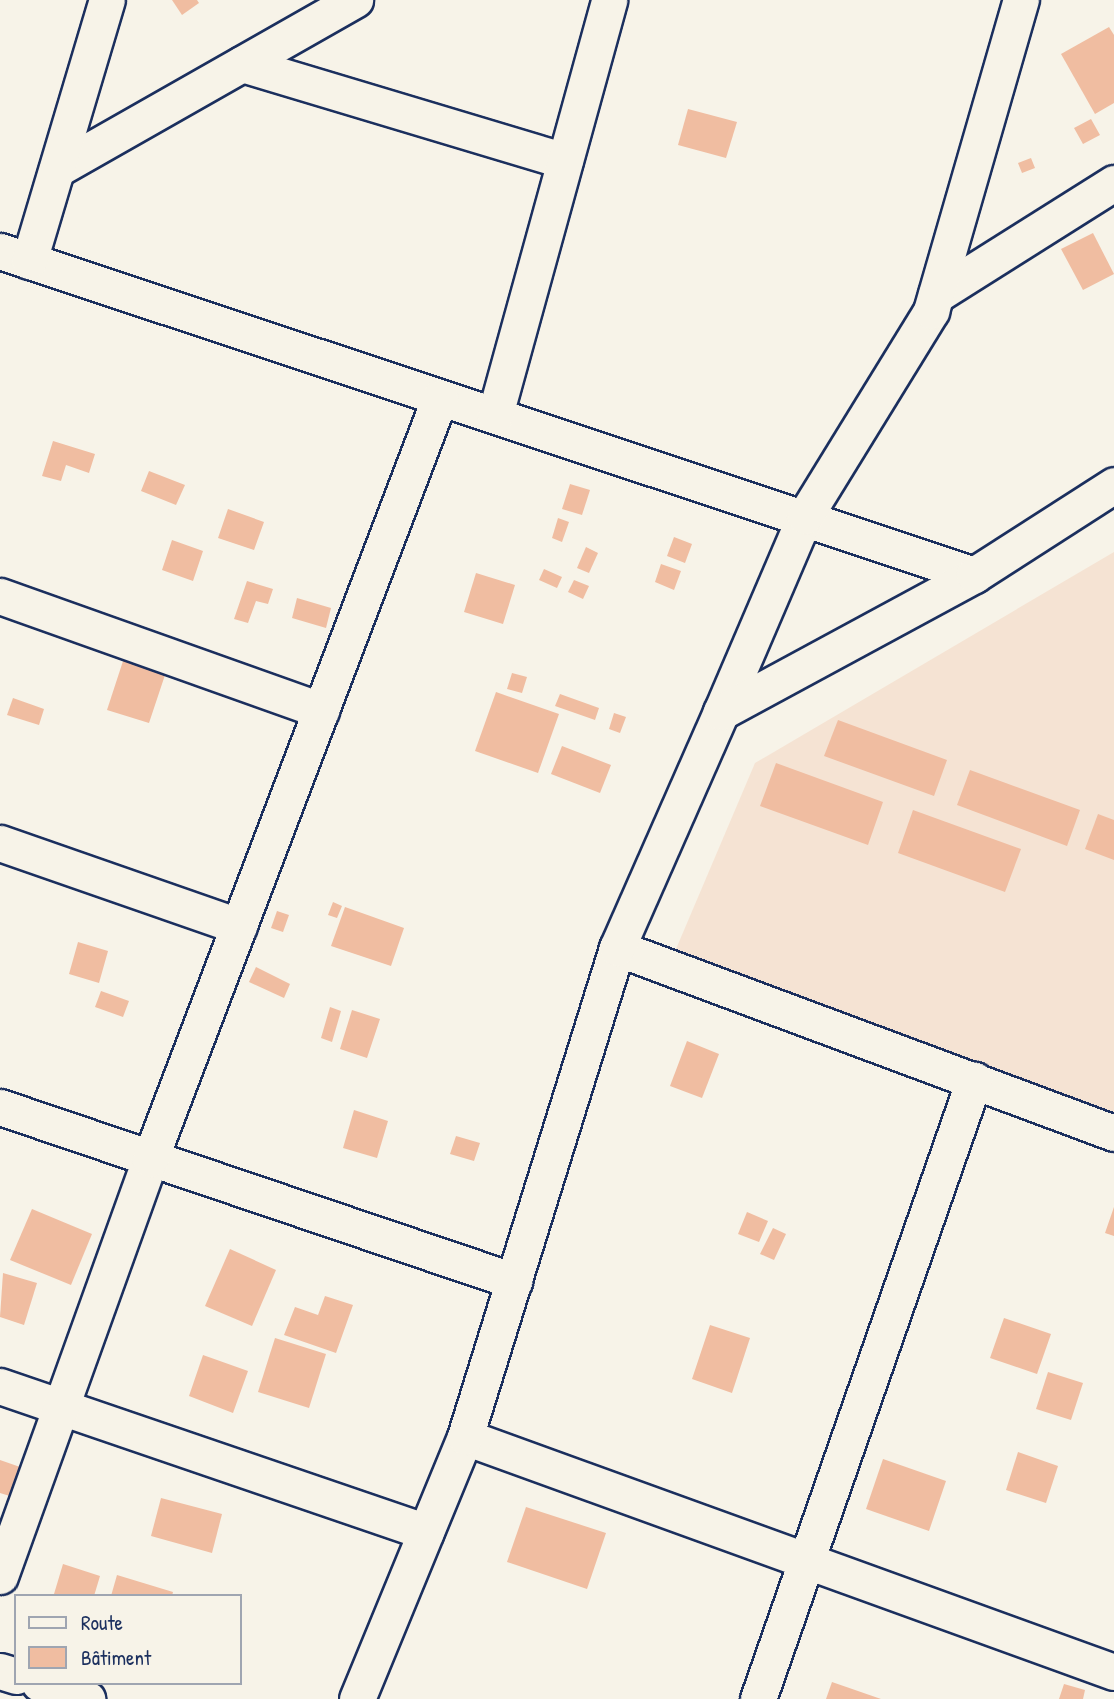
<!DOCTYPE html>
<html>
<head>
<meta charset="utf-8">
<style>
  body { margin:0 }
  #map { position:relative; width:1114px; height:1699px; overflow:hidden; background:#f7f3e8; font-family:"Patrick Hand",sans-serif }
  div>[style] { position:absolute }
  .built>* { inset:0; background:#f5e3d3 }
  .building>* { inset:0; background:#f0bda1 }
  .roads { filter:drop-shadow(2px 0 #1b2f5e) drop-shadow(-2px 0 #1b2f5e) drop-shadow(0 2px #1b2f5e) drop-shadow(0 -2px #1b2f5e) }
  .street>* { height:35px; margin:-17.5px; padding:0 17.5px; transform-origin:17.5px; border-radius:17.5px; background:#f7f3e8 }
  span { translate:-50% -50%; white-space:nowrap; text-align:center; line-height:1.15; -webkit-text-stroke:7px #f7f3e8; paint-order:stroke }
  .legend { position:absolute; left:14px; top:1594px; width:228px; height:91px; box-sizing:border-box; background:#f7f3e8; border:2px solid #9fa5b1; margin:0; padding:9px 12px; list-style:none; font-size:21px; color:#1b2f5e }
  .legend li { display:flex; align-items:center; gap:14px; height:35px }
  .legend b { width:35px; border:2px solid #9fa5b1 }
</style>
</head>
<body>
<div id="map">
  <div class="built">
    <div style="clip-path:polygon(1114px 552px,1114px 1113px,676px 949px,755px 763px)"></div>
  </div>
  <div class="building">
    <div style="clip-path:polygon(172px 0,197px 0,199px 3px,182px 15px)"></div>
    <div style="clip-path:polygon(1109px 27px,1114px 35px,1114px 103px,1095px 114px,1061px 54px)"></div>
    <div style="clip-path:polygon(688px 109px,737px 122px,726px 158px,678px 145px)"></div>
    <div style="clip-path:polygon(1091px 119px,1100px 135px,1083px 144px,1074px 128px)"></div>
    <div style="clip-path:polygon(1031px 158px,1035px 168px,1022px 173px,1018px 163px)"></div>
    <div style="clip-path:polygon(1093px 233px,1114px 274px,1083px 290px,1061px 249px)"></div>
    <div style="clip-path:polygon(53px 441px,95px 454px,89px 473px,66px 465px,61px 481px,42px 476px)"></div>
    <div style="clip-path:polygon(149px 471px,185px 485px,176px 505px,141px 491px)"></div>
    <div style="clip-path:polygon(570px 484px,590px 490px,582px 515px,562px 509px)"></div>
    <div style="clip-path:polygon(228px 509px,264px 522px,254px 550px,218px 538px)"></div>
    <div style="clip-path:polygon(558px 518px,569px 522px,562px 542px,552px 538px)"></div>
    <div style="clip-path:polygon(674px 537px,692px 544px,685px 563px,667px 556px)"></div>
    <div style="clip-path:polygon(172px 540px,203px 551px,193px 581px,162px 570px)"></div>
    <div style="clip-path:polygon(586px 547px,598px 553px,589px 573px,577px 568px)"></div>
    <div style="clip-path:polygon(661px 564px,681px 571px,674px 590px,655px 582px)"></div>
    <div style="clip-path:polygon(544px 569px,562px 577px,557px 588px,539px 580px)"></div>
    <div style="clip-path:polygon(476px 573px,515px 585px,503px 624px,464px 612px)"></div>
    <div style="clip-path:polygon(574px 580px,589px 586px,583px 599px,568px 592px)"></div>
    <div style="clip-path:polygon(247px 581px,273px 589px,268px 604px,256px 601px,248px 623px,234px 619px)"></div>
    <div style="clip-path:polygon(297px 598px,331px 608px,326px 628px,292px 618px)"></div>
    <div style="clip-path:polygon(124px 658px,166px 672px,149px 723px,107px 710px)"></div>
    <div style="clip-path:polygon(512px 673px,527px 677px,522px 693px,507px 689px)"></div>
    <div style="clip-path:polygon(496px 692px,559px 714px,538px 773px,475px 751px)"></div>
    <div style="clip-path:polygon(560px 694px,599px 708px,595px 720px,555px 706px)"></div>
    <div style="clip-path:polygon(13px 698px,44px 709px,39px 725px,7px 715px)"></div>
    <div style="clip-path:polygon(614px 713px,626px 717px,620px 733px,609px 729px)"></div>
    <div style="clip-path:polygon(838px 720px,947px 760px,934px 796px,824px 756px)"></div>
    <div style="clip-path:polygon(562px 746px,611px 765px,600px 793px,551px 774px)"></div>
    <div style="clip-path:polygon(776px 763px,883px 802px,868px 845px,760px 806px)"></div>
    <div style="clip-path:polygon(970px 770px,1080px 810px,1067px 846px,957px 805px)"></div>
    <div style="clip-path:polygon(913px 810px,1021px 849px,1005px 892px,898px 853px)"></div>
    <div style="clip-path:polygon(1098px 814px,1114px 820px,1114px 860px,1085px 849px)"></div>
    <div style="clip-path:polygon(333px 902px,342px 906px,337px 918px,328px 915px)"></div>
    <div style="clip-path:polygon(345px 907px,404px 928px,391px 966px,331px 946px)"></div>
    <div style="clip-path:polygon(277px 911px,289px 915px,283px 932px,271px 928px)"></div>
    <div style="clip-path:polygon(78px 942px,108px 951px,99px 983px,69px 974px)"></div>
    <div style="clip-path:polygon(256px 967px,290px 984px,284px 998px,249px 982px)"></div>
    <div style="clip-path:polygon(101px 991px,129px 1001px,123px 1017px,95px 1007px)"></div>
    <div style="clip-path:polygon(330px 1007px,341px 1011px,332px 1042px,321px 1038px)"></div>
    <div style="clip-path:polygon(352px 1010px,380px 1019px,367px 1058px,340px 1049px)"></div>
    <div style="clip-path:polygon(687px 1041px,719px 1054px,702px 1098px,670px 1086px)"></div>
    <div style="clip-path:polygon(354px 1110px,388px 1121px,377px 1158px,343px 1148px)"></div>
    <div style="clip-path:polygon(456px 1136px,480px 1143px,474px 1161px,450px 1154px)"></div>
    <div style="clip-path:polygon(1114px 1207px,1114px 1236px,1105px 1233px)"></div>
    <div style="clip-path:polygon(32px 1209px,92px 1234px,71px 1285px,10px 1260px)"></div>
    <div style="clip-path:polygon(747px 1212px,768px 1221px,759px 1242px,738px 1234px)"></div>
    <div style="clip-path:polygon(773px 1228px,786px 1234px,774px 1260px,760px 1254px)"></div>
    <div style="clip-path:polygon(230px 1249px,276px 1270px,252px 1326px,205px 1306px)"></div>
    <div style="clip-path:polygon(3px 1273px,37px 1283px,24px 1325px,0 1317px)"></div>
    <div style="clip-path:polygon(325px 1296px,353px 1305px,336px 1353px,284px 1335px,295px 1307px,318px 1315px)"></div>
    <div style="clip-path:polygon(1004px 1318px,1051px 1334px,1037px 1374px,990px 1358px)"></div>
    <div style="clip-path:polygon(710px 1325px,750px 1338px,732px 1393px,692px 1379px)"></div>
    <div style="clip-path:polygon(275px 1338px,326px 1354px,309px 1408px,258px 1392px)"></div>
    <div style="clip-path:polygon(203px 1355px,248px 1371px,233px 1413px,189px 1396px)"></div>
    <div style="clip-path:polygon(1048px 1372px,1083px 1383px,1071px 1420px,1036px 1409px)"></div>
    <div style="clip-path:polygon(1018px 1452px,1058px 1466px,1046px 1503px,1006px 1490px)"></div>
    <div style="clip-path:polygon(883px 1459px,946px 1481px,929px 1531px,866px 1509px)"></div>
    <div style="clip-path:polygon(0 1460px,23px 1468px,13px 1497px,0 1493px)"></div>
    <div style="clip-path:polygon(161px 1498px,222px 1514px,212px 1553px,151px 1536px)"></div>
    <div style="clip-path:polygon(526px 1507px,606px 1533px,587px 1589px,507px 1562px)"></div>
    <div style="clip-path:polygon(63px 1564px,100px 1576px,94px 1596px,54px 1594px)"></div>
    <div style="clip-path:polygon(117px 1575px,173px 1592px,172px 1596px,111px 1596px)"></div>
    <div style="clip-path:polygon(832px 1682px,881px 1699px,826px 1699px)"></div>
    <div style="clip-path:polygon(1064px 1684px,1085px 1690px,1083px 1699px,1059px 1699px)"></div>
  </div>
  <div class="roads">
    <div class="street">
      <div style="left:242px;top:64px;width:337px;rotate:16.7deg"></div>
      <div style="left:57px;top:169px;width:343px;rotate:-29.6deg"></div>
      <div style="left:0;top:251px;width:1026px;rotate:18.4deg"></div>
      <div style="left:29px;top:261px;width:272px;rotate:-73.4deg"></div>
      <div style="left:936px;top:295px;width:210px;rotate:-32.2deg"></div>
      <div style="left:495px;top:415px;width:430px;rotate:-74.6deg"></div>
      <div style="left:0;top:596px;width:341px;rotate:19.6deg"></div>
      <div style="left:721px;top:712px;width:213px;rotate:-66.8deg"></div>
      <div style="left:805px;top:516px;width:241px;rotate:-58.4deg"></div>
      <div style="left:931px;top:311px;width:324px;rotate:-73.9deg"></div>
      <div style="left:0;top:843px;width:253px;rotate:19.2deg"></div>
      <div style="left:617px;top:948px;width:530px;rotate:20.42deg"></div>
      <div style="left:0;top:1107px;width:543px;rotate:18.7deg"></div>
      <div style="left:0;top:1386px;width:450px;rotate:18.9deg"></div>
      <div style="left:465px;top:1437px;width:690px;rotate:19.91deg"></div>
      <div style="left:0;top:1576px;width:443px;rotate:-70.2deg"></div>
      <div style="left:150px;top:1159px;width:815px;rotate:-69.16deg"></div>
      <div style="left:0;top:1671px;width:17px;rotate:17deg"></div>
      <div style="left:39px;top:1683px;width:51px;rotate:18.4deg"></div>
      <div style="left:357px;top:1699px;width:283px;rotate:-67.6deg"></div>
      <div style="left:465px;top:1437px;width:512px;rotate:-72.73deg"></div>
      <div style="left:617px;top:948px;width:258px;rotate:-66.2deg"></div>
      <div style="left:721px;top:712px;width:288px;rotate:-28.4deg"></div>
      <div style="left:974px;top:575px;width:166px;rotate:-32.7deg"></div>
      <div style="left:758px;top:1699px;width:656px;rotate:-70.76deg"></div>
    </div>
  </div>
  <ul class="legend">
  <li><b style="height:9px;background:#f7f3e8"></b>Route</li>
  <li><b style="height:19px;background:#f0bda1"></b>Bâtiment</li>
  </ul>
</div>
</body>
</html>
